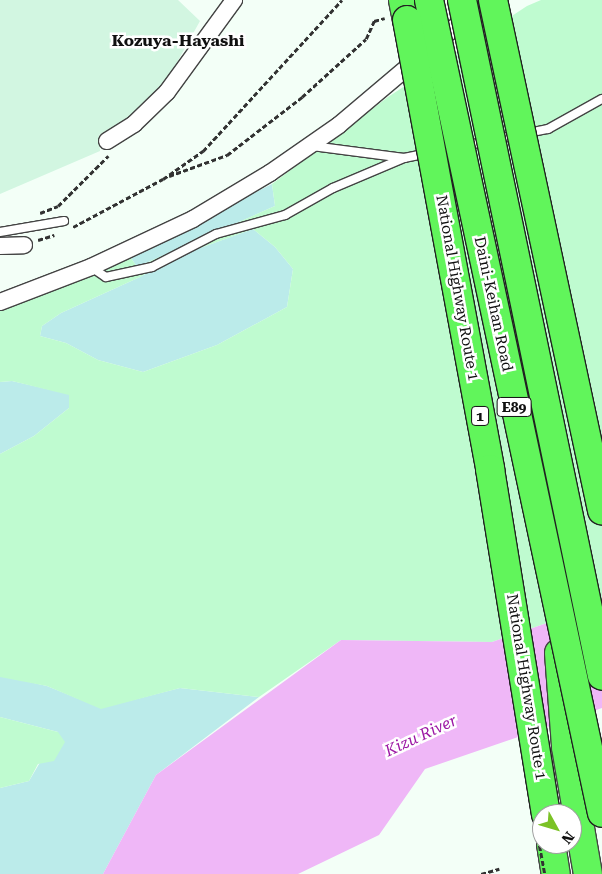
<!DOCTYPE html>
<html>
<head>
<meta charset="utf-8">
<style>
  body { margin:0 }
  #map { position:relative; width:602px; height:874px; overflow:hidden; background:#f3fff7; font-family:"Roboto Serif",serif }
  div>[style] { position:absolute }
  .farmland>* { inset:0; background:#d2f6e1 }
  .green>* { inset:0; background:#bbebea }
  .sand>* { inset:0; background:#bffbd0 }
  .water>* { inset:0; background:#efb7f7 }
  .path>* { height:2.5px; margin-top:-1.25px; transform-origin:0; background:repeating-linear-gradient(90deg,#323232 0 5px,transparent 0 7.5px) }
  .roads { filter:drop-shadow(1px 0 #434343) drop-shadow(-1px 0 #434343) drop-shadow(0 1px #434343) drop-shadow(0 -1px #434343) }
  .lane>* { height:8px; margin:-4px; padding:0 4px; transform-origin:4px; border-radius:4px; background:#fff }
  .street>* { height:16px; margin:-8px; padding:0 8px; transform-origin:8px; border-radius:8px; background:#fff }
  .highway>* { height:28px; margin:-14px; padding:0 14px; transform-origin:14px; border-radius:14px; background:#61f55b }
  .path-bridge>* { height:2.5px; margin-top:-1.25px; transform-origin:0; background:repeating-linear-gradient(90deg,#323232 0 5px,transparent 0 7.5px) }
  .bridges { filter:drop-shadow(1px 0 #212121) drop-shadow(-1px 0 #212121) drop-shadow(0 1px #212121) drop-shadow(0 -1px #212121) }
  .highway-bridge>* { height:28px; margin:-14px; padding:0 14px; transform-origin:14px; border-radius:14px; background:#61f55b }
  span { translate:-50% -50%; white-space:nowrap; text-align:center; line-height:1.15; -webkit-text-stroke:5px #fff; paint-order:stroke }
  .shield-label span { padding:1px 4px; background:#fff; border:1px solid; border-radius:4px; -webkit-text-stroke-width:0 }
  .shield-label { font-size:14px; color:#101010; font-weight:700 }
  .street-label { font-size:15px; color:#101010 }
  .neighbourhood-label { font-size:16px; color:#101010; font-weight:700 }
  .water-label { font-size:16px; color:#9c17a4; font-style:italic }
  .north { position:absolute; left:532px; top:804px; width:50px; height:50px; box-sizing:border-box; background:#fff; border:1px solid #9f9f9f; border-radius:50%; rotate:129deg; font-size:14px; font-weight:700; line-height:20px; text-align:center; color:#101010 }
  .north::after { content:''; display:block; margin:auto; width:18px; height:22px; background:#7bc226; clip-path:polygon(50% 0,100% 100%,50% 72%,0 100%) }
</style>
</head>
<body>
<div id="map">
  <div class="farmland">
    <div style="clip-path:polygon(0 0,178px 0,200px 21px,165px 84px,126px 119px,99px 135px,100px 151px,0 194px)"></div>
  </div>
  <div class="green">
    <div style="clip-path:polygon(272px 184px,275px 206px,137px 267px,129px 255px)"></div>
    <div style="clip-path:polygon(253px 229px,275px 247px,293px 269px,287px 307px,217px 345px,143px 372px,98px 360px,66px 343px,40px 336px,42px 326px,61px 313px,140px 277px,175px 257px)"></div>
    <div style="clip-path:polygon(12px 381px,69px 394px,69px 408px,34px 436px,0 454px,0 382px)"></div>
    <div style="clip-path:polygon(3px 676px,47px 686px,101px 708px,180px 688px,259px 697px,156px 775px,103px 874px,0 874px,0 788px,29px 781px,58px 732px,0 717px,0 677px)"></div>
  </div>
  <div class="sand">
    <div style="clip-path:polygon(evenodd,541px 0,602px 0,602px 604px,492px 642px,341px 640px,259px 697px,180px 688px,101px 709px,47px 686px,0 677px,0 454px,34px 436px,69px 408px,69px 395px,12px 381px,0 382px,0 294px,129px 255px,137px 267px,275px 206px,272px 184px,388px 97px,527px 6px,541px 0,253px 229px,275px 247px,293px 269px,287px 307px,217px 345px,143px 372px,98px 360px,66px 343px,40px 336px,42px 326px,61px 313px,140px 277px,175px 257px,253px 229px)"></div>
    <div style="clip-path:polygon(0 717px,58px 732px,65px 742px,54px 761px,38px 764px,29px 781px,0 788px)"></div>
  </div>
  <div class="water">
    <div style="clip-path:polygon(602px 604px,602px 708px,425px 769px,379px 835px,298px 874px,103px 874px,156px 775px,341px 640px,492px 642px)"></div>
  </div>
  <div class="path">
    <div style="left:169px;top:176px;width:62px;rotate:-19.9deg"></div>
    <div style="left:227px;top:155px;width:95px;rotate:-37.7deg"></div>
    <div style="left:302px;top:97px;width:86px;rotate:-42.2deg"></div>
    <div style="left:366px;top:39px;width:20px;rotate:-66deg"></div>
    <div style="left:374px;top:21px;width:11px;rotate:-15deg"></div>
    <div style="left:40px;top:213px;width:19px;rotate:-21deg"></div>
    <div style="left:58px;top:206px;width:71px;rotate:-45deg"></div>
    <div style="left:73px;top:227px;width:102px;rotate:-28.1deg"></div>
    <div style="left:163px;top:179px;width:49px;rotate:-35deg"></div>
    <div style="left:203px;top:151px;width:205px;rotate:-47.4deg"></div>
    <div style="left:38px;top:240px;width:17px;rotate:-17deg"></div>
    <div style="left:481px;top:874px;width:19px;rotate:-16deg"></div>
  </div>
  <div class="roads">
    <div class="lane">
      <div style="left:312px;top:146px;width:93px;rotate:7.4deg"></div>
      <div style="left:404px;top:158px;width:147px;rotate:-11.4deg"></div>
      <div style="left:548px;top:129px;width:62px;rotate:-29.1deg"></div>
      <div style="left:0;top:232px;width:65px;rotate:-9.8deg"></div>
      <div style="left:91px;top:267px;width:18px;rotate:34deg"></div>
      <div style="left:106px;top:277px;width:47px;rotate:-12.3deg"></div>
      <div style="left:152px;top:267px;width:72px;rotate:-27.3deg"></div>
      <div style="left:216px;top:234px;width:72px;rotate:-15.4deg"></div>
      <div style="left:285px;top:215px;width:55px;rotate:-29.4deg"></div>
      <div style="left:333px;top:188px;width:77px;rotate:-22.9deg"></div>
    </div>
    <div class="street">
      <div style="left:107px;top:141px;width:32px;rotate:-32deg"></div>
      <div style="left:134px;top:124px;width:46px;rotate:-44.1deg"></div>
      <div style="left:167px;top:92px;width:114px;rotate:-53.9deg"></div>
      <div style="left:0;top:246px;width:24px;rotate:-2deg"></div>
      <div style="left:0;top:302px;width:97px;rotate:-21deg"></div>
      <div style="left:91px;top:267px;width:113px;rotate:-25.2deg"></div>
      <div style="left:193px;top:219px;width:90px;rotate:-30.9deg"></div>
      <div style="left:270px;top:173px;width:84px;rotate:-34.8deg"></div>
      <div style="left:339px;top:125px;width:194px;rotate:-40.2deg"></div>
    </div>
    <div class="highway">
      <div style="left:403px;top:0;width:20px;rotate:79deg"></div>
      <div style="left:559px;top:653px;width:94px;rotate:85.7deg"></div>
      <div style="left:566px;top:747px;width:129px;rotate:80.2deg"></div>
      <div style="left:551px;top:844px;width:30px;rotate:81deg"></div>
    </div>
  </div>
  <div class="path-bridge">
    <div style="left:537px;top:831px;width:44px;rotate:79.5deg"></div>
  </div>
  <div class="bridges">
    <div class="highway-bridge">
      <div style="left:429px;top:0;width:831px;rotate:77.99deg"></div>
      <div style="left:462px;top:0;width:690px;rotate:78.3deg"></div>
      <div style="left:493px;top:0;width:522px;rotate:77.94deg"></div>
      <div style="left:407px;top:20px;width:457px;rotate:79.5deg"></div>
      <div style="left:490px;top:469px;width:350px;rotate:80.8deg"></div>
    </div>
  </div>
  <div class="shield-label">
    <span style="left:514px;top:407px">E89</span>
    <span style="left:480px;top:416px">1</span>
  </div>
  <div class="street-label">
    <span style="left:457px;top:288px;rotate:80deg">National Highway Route 1</span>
    <span style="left:493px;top:304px;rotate:78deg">Daini-Keihan Road</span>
    <span style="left:526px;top:687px;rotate:81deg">National Highway Route 1</span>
  </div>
  <div class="neighbourhood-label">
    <span style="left:178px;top:41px">Kozuya-Hayashi</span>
  </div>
  <div class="water-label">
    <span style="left:421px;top:736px;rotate:-25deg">Kizu River</span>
  </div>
  <div class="north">N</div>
</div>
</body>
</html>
